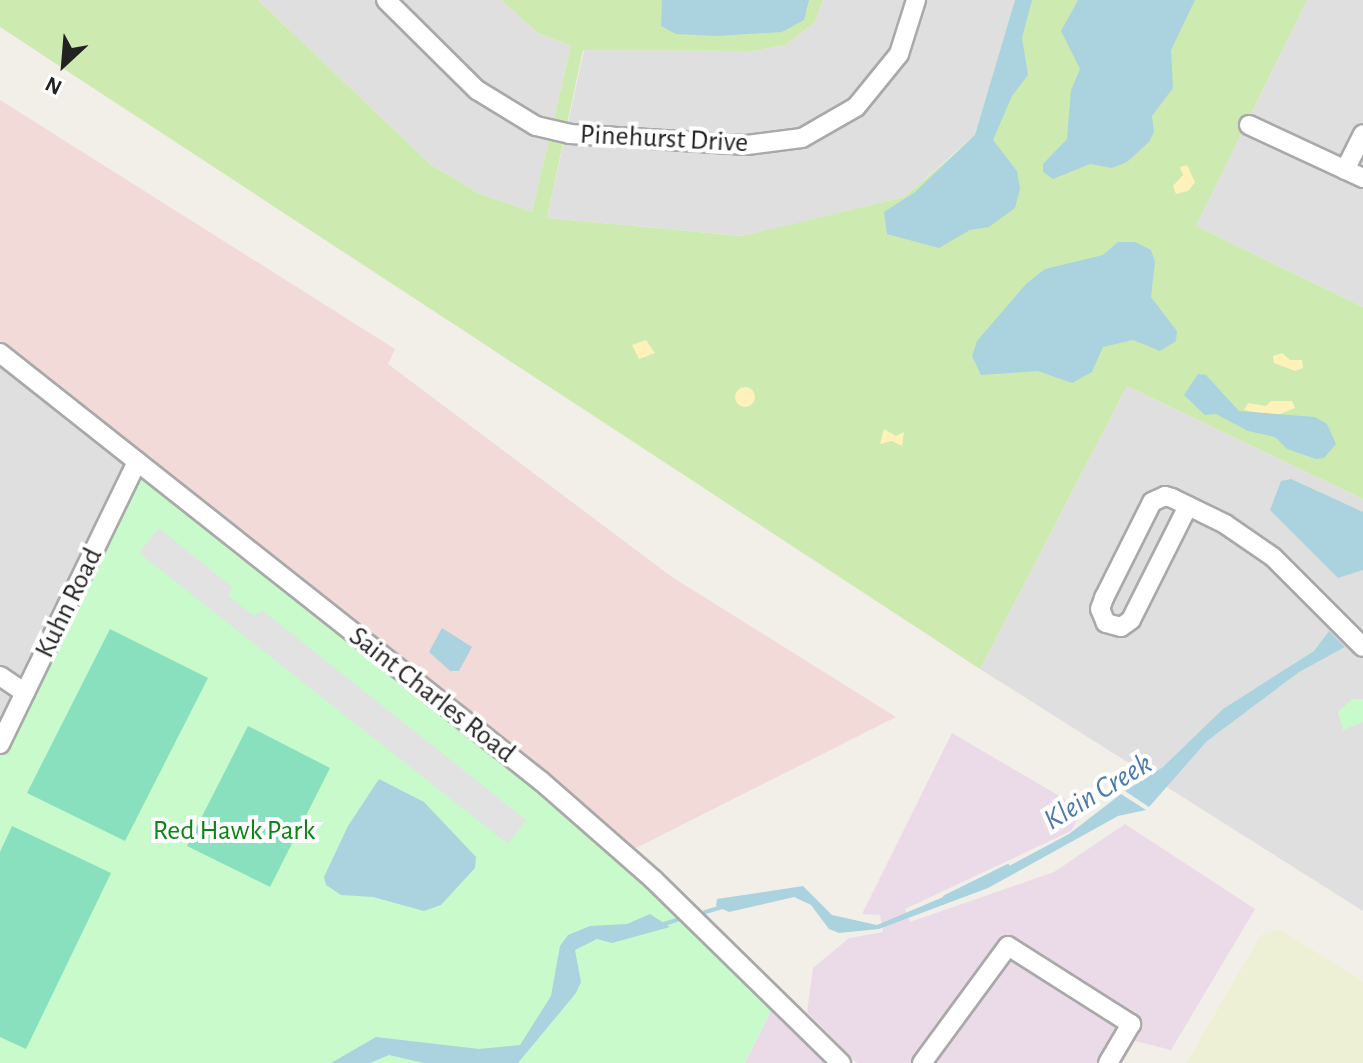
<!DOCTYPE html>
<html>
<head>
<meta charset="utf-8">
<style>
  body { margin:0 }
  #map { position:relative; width:1363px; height:1063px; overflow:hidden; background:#f2efe9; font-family:"Alegreya Sans",sans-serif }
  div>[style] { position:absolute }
  .residential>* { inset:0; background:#e0dfdf }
  .commercial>* { inset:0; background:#f2dad9 }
  .industrial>* { inset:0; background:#ebdbe8 }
  .farmland>* { inset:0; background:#eef0d5 }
  .grass>* { inset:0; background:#cdebb0 }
  .sand>* { inset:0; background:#fff1ba }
  .round { border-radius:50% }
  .park>* { inset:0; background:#c8facc }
  .pitch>* { inset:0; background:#88e0be }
  .parking>* { inset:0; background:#e2e2e2 }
  .water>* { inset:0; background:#aad3df }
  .stream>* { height:4px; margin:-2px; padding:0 2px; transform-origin:2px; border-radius:2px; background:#aad3df }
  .roads { filter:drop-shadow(2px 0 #a9a9a9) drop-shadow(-2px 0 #a9a9a9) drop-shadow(0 2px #a9a9a9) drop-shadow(0 -2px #a9a9a9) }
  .minor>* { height:18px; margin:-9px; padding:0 9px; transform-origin:9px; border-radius:9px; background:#fff }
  span { translate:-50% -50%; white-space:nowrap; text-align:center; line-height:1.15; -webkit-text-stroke:8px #fff; paint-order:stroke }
  .street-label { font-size:28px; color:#222 }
  .park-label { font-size:28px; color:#0c8416 }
  .water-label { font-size:30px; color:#4a7aab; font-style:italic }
  .north { position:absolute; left:24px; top:24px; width:80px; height:80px; -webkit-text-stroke:6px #fff; paint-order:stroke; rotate:206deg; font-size:22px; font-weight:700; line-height:32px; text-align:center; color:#222 }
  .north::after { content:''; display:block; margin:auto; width:28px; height:36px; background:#222; clip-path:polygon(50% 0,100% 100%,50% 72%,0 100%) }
</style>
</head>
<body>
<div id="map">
  <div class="residential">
    <div style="clip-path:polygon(258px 0,501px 0,538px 33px,571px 46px,532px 212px,478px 193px,430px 164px)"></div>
    <div style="clip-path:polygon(823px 0,1015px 0,975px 135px,904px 197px,743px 236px,547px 218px,584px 50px,753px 51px,786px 45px,815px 22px)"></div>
    <div style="clip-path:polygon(1307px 0,1363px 0,1363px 307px,1196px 226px)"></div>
    <div style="clip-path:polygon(0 361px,129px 462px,0 729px)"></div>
    <div style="clip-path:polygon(1127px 386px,1363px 499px,1363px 911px,980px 669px)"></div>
  </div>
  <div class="commercial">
    <div style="clip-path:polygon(0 100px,395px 349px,388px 364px,672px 577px,896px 717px,632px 850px,0 347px)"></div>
  </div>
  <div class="industrial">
    <div style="clip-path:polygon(952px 733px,1083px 810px,1071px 831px,905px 909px,910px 922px,1054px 872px,1125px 824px,1255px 909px,1171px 1050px,1135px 1041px,1122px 1063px,857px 1063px,807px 1012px,813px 968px,849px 938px,883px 932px,880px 915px,862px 914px)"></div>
    <div style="clip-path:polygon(774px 1005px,833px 1063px,745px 1063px)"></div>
  </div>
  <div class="farmland">
    <div style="clip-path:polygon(1279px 929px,1363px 981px,1363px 1063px,1186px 1063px,1261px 935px)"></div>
  </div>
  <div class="grass">
    <div style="clip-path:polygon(0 0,258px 0,430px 164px,478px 193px,532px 212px,571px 46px,538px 33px,501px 0,823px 0,815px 22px,786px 45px,753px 51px,583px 50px,547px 218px,742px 236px,904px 197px,951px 157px,975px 135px,1015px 0,1307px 0,1196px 226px,1363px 307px,1363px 499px,1127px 386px,980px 669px,0 27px)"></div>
  </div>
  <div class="sand">
    <div style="clip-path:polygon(1187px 165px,1195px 182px,1188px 191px,1176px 194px,1173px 186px,1183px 175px,1180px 167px)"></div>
    <div style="clip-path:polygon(646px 340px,655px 353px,639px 359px,632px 345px)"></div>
    <div style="clip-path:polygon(1282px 353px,1290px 360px,1302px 360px,1303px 368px,1295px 371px,1274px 363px,1273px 356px)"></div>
    <div class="round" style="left:735px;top:387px;width:20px;height:20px"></div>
    <div style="clip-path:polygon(1271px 401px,1292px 401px,1295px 408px,1275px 416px,1244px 410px,1248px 403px,1266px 406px)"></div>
    <div style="clip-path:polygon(884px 429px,896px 436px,904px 432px,902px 446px,892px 441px,880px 444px)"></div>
  </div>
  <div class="park">
    <div style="clip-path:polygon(137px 460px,602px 830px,777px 999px,745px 1063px,0 1063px,0 746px)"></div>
    <div style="clip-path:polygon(1352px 699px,1363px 699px,1363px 722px,1343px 730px,1338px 712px)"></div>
  </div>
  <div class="pitch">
    <div style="clip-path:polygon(110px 629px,208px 678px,125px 841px,27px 793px)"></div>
    <div style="clip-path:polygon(248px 726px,330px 768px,270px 887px,187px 846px)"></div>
    <div style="clip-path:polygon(12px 826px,111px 873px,26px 1049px,0 1037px,0 852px)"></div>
  </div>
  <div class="parking">
    <div style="clip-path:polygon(159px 528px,232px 587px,228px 596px,254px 616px,262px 610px,526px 820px,508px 844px,139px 553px)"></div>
  </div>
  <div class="water">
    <div style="clip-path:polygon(662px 0,809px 0,804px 20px,782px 32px,717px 36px,676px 34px,661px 26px)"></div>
    <div style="clip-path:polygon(1015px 0,1032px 0,1022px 38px,1028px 75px,1012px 96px,993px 140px,1017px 171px,1020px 189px,1015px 208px,989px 227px,970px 230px,939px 248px,887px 234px,884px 212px,915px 192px,975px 135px)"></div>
    <div style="clip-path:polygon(1078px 0,1195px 0,1171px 50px,1173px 88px,1152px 116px,1154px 132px,1149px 142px,1127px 162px,1112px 168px,1090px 164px,1053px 179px,1043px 172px,1043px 164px,1067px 139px,1071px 90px,1080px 69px,1061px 31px)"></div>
    <div style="clip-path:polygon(1118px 242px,1135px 242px,1151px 250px,1155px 262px,1151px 297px,1177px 331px,1176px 341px,1160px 351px,1133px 340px,1103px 347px,1092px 372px,1072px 383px,1038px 371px,981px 375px,972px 356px,977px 341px,1026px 284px,1045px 269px,1103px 255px)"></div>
    <div style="clip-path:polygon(1198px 374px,1206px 375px,1239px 411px,1315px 417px,1327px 424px,1336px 444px,1324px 458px,1316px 459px,1287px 449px,1275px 437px,1248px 431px,1216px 414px,1205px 415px,1184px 395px)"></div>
    <div style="clip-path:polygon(1291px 479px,1363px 512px,1363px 570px,1338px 578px,1270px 510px,1281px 481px)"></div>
    <div style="clip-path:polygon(442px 628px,472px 647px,459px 671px,450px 671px,429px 652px)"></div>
    <div style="clip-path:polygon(1329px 631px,1345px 647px,1299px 672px,1207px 741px,1149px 807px,1125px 791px,1163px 767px,1223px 709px,1314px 651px)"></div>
    <div style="clip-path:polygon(379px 779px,424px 802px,476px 857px,475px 868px,441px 905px,424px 911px,373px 897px,341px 895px,326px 885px,324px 877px,348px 826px)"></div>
    <div style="clip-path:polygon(1121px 794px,1146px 810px,1118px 816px,988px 888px,879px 929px,839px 933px,829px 929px,811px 905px,794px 897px,729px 912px,716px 906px,717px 899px,803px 886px,832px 915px,877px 925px,981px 881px,1069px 834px)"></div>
    <div style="clip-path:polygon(650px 914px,670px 927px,612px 943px,597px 939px,575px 950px,581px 982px,576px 993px,518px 1063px,424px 1063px,389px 1055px,370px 1063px,331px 1063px,376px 1037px,479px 1049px,520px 1045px,551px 996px,560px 946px,568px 935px,590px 926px,627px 924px)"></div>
  </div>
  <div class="stream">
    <div style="left:945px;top:897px;width:70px;rotate:-26.2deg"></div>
    <div style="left:705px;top:912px;width:18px;rotate:-16deg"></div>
    <div style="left:664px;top:924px;width:23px;rotate:-18deg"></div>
  </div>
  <div class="roads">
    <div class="minor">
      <div style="left:386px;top:0;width:128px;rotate:44.7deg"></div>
      <div style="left:477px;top:90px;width:69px;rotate:31.4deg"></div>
      <div style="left:536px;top:126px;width:35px;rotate:13deg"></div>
      <div style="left:570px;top:134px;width:177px;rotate:3.6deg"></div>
      <div style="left:747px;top:145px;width:55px;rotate:-7.3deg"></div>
      <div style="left:802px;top:138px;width:62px;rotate:-29.9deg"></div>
      <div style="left:856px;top:107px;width:68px;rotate:-50.9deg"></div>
      <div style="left:899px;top:54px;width:57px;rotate:-72.5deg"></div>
      <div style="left:1249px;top:125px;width:126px;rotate:24.9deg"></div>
      <div style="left:1345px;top:170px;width:40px;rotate:-63.4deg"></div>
      <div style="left:0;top:353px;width:690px;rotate:38.35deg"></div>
      <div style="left:541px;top:781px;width:150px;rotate:41.2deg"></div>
      <div style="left:654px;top:880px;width:262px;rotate:44.4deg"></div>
      <div style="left:1188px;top:506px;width:127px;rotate:116.6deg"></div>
      <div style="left:1131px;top:620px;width:12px;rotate:145deg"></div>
      <div style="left:1121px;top:627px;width:16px;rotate:-165deg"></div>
      <div style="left:1106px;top:623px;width:15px;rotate:-113deg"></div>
      <div style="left:1100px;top:609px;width:12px;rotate:-70deg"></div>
      <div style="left:1104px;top:598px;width:107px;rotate:-63.4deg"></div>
      <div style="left:1152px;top:502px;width:14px;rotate:-25deg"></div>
      <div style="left:1165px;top:496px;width:7px;rotate:16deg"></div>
      <div style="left:1172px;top:498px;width:59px;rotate:26.1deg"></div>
      <div style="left:1225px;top:524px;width:58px;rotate:34.5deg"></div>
      <div style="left:1273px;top:557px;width:127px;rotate:45deg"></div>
      <div style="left:0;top:676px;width:30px;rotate:34deg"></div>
      <div style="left:0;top:744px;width:314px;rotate:-64.1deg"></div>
      <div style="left:922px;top:1063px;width:145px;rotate:-53.7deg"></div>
      <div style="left:1008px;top:946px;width:146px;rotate:32.4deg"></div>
      <div style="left:1131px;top:1024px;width:45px;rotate:120.5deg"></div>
    </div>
  </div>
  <div class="street-label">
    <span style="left:664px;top:139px;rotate:3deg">Pinehurst Drive</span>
    <span style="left:69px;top:603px;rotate:-64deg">Kuhn Road</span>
    <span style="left:432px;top:695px;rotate:38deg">Saint Charles Road</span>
  </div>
  <div class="park-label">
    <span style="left:234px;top:831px">Red Hawk Park</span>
  </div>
  <div class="water-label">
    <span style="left:1098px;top:792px;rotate:-31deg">Klein Creek</span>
  </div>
  <div class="north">N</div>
</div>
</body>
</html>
